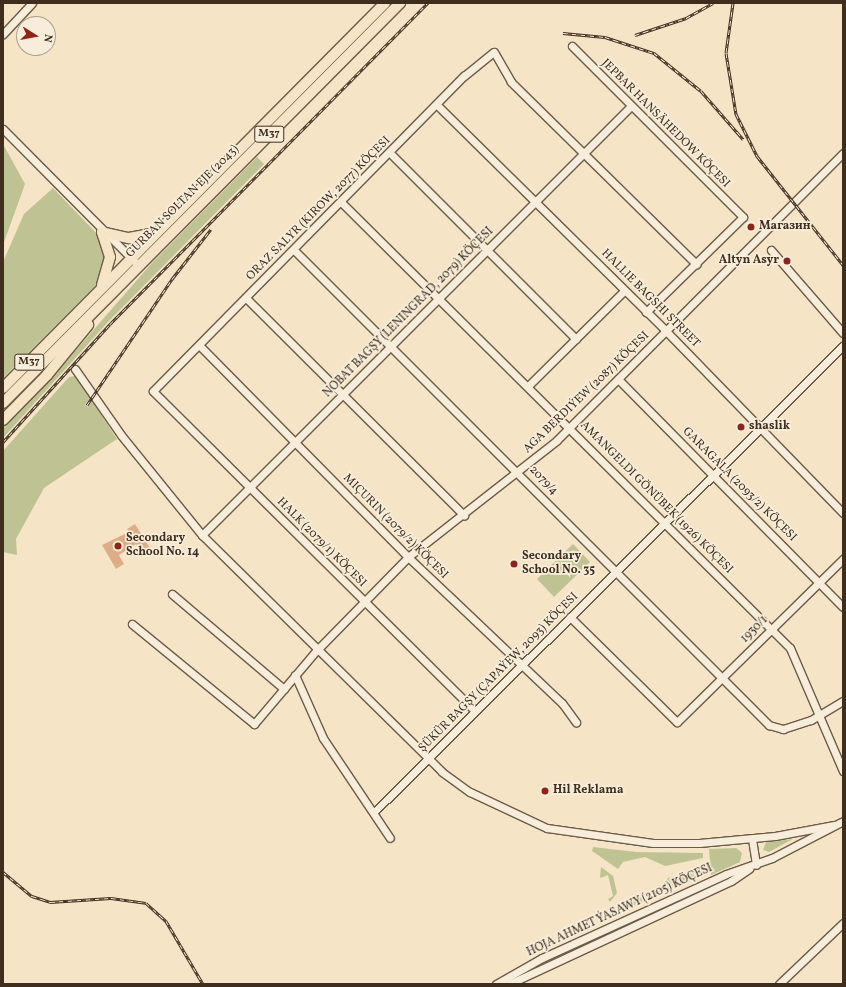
<!DOCTYPE html>
<html>
<head>
<meta charset="utf-8">
<style>
  body { margin:0 }
  #map { position:relative; width:846px; height:987px; overflow:hidden; background:#f5e4c6; font-family:Vollkorn,serif }
  div>[style] { position:absolute }
  .green>* { inset:0; background:#bfc393 }
  .building>* { inset:0; background:#dead87 }
  .roads { filter:drop-shadow(1px 0 #6c5c47) drop-shadow(-1px 0 #6c5c47) drop-shadow(0 1px #6c5c47) drop-shadow(0 -1px #6c5c47) }
  .minor>* { height:7px; margin:-3.5px; padding:0 3.5px; transform-origin:3.5px; border-radius:3.5px; background:#f8edda }
  .highway>* { height:10px; margin:-5px; padding:0 5px; transform-origin:5px; border-radius:5px; background:#f5e4c6 }
  .rail>* { height:3px; margin-top:-1.5px; transform-origin:0; background:repeating-linear-gradient(90deg,#f8edda 0 4.5px,#3f2e1d 0 9px); box-sizing:border-box; border-block:1px solid #3f2e1d }
  .dots>* { width:11px; height:11px; translate:-50% -50%; box-sizing:border-box; border:2px solid #f8edda; border-radius:50% }
  span { translate:-50% -50%; white-space:nowrap; text-align:center; line-height:1.15; -webkit-text-stroke:3.5px #f8edda; paint-order:stroke }
  .shield-label span { padding:1px 3px; background:#f8edda; border:1px solid; border-radius:3px; -webkit-text-stroke-width:0 }
  .shield-label { font-size:11px; color:#3f2e1d; font-weight:700 }
  .street-label { font-size:12px; color:#3f2e1d }
  .poi-label { font-size:12px; color:#3f2e1d; font-weight:700 }
  .left { translate:0 -50%; text-align:left }
  .right { translate:-100% -50%; text-align:right }
  .frame { position:absolute; inset:0; border:4px solid #3f2e1d; pointer-events:none }
  .north { position:absolute; left:16px; top:16px; width:40px; height:40px; box-sizing:border-box; background:#f8edda; border:1px solid #aea18e; border-radius:50%; rotate:101deg; font-size:11px; font-weight:700; line-height:16px; text-align:center; color:#3f2e1d }
  .north::after { content:''; display:block; margin:auto; width:14px; height:18px; background:#8f2418; clip-path:polygon(50% 0,100% 100%,50% 72%,0 100%) }
</style>
</head>
<body>
<div id="map">
  <div class="green">
    <div style="clip-path:polygon(3px 144px,25px 184px,3px 245px)"></div>
    <div style="clip-path:polygon(257px 157px,264px 164px,108px 322px,3px 438px,3px 426px,55px 374px,151px 264px)"></div>
    <div style="clip-path:polygon(53px 188px,101px 238px,105px 262px,96px 285px,3px 378px,3px 262px,24px 214px)"></div>
    <div style="clip-path:polygon(75px 376px,90px 398px,85px 405px,88px 407px,92px 401px,117px 439px,44px 488px,16px 539px,17px 555px,3px 552px,3px 451px,69px 377px)"></div>
    <div style="clip-path:polygon(573px 544px,590px 562px,554px 597px,537px 579px)"></div>
    <div style="clip-path:polygon(793px 839px,769px 852px,763px 850px,766px 842px)"></div>
    <div style="clip-path:polygon(593px 847px,636px 852px,703px 853px,703px 858px,665px 866px,645px 857px,623px 862px,618px 869px,592px 851px)"></div>
    <div style="clip-path:polygon(736px 848px,742px 853px,740px 862px,711px 875px,709px 849px)"></div>
    <div style="clip-path:polygon(601px 867px,613px 876px,617px 893px,610px 902px,608px 899px,613px 896px,608px 875px,600px 878px)"></div>
    <div style="clip-path:polygon(704px 869px,705px 874px,627px 908px,625px 907px,629px 900px,654px 895px,668px 878px)"></div>
  </div>
  <div class="building">
    <div style="clip-path:polygon(135px 524px,150px 548px,142px 553px,136px 544px,119px 555px,124px 564px,116px 569px,102px 545px,129px 532px,127px 529px)"></div>
  </div>
  <div class="roads">
    <div class="minor">
      <div style="left:3px;top:34px;width:42px;rotate:-46.9deg"></div>
      <div style="left:572px;top:46px;width:242px;rotate:45deg"></div>
      <div style="left:743px;top:217px;width:136px;rotate:135.6deg"></div>
      <div style="left:437px;top:105px;width:322px;rotate:44.6deg"></div>
      <div style="left:666px;top:331px;width:254px;rotate:45.8deg"></div>
      <div style="left:3px;top:129px;width:186px;rotate:45.2deg"></div>
      <div style="left:390px;top:153px;width:263px;rotate:45deg"></div>
      <div style="left:341px;top:202px;width:633px;rotate:44.81deg"></div>
      <div style="left:790px;top:648px;width:134px;rotate:66.7deg"></div>
      <div style="left:294px;top:250px;width:672px;rotate:45deg"></div>
      <div style="left:769px;top:725px;width:15px;rotate:16deg"></div>
      <div style="left:783px;top:729px;width:29px;rotate:-18deg"></div>
      <div style="left:811px;top:720px;width:37px;rotate:-31deg"></div>
      <div style="left:771px;top:250px;width:110px;rotate:49.1deg"></div>
      <div style="left:246px;top:298px;width:308px;rotate:44.9deg"></div>
      <div style="left:200px;top:346px;width:296px;rotate:45.4deg"></div>
      <div style="left:408px;top:557px;width:212px;rotate:43.5deg"></div>
      <div style="left:562px;top:703px;width:24px;rotate:54deg"></div>
      <div style="left:75px;top:369px;width:80px;rotate:55.1deg"></div>
      <div style="left:121px;top:435px;width:129px;rotate:51deg"></div>
      <div style="left:202px;top:535px;width:337px;rotate:44.6deg"></div>
      <div style="left:442px;top:772px;width:34px;rotate:36deg"></div>
      <div style="left:470px;top:792px;width:85px;rotate:25.1deg"></div>
      <div style="left:547px;top:828px;width:107px;rotate:8.1deg"></div>
      <div style="left:653px;top:843px;width:46px"></div>
      <div style="left:699px;top:843px;width:76px;rotate:-5.3deg"></div>
      <div style="left:775px;top:836px;width:60px;rotate:-10.6deg"></div>
      <div style="left:618px;top:379px;width:320px;rotate:45.4deg"></div>
      <div style="left:528px;top:386px;width:136px;rotate:-44.7deg"></div>
      <div style="left:202px;top:535px;width:607px;rotate:-45deg"></div>
      <div style="left:172px;top:594px;width:147px;rotate:40.3deg"></div>
      <div style="left:570px;top:617px;width:150px;rotate:44.5deg"></div>
      <div style="left:677px;top:722px;width:233px;rotate:-44.5deg"></div>
      <div style="left:132px;top:624px;width:158px;rotate:39.3deg"></div>
      <div style="left:254px;top:724px;width:96px;rotate:-49.7deg"></div>
      <div style="left:316px;top:651px;width:132px;rotate:-45.6deg"></div>
      <div style="left:408px;top:557px;width:189px;rotate:-38.1deg"></div>
      <div style="left:557px;top:440px;width:405px;rotate:-45.1deg"></div>
      <div style="left:295px;top:675px;width:69px;rotate:66deg"></div>
      <div style="left:323px;top:738px;width:120px;rotate:56.2deg"></div>
      <div style="left:475px;top:711px;width:454px;rotate:-135.2deg"></div>
      <div style="left:153px;top:391px;width:443px;rotate:-45.4deg"></div>
      <div style="left:464px;top:76px;width:38px;rotate:-39deg"></div>
      <div style="left:494px;top:52px;width:34px;rotate:60deg"></div>
      <div style="left:511px;top:82px;width:260px;rotate:44.5deg"></div>
      <div style="left:374px;top:812px;width:661px;rotate:-44.82deg"></div>
      <div style="left:752px;top:839px;width:26px;rotate:81deg"></div>
      <div style="left:496px;top:984px;width:53px;rotate:-29.5deg"></div>
      <div style="left:542px;top:958px;width:202px;rotate:-24.5deg"></div>
      <div style="left:726px;top:874px;width:49px;rotate:-19.2deg"></div>
      <div style="left:772px;top:858px;width:80px;rotate:-27.5deg"></div>
      <div style="left:509px;top:984px;width:245px;rotate:-24.9deg"></div>
      <div style="left:731px;top:881px;width:22px;rotate:-34deg"></div>
      <div style="left:779px;top:984px;width:88px;rotate:-43.6deg"></div>
    </div>
    <div class="highway">
      <div style="left:102px;top:232px;width:28px;rotate:13deg"></div>
      <div style="left:129px;top:238px;width:26px;rotate:-11deg"></div>
      <div style="left:102px;top:285px;width:29px;rotate:-74deg"></div>
      <div style="left:110px;top:257px;width:26px;rotate:-108deg"></div>
      <div style="left:3px;top:388px;width:542px;rotate:-45.22deg"></div>
      <div style="left:3px;top:403px;width:564px;rotate:-45.22deg"></div>
      <div style="left:3px;top:420px;width:63px;rotate:-45.6deg"></div>
      <div style="left:47px;top:375px;width:65px;rotate:-50.6deg"></div>
    </div>
  </div>
  <div class="rail">
    <div style="left:733px;top:3px;width:50px;rotate:98deg"></div>
    <div style="left:726px;top:53px;width:62px;rotate:80.7deg"></div>
    <div style="left:736px;top:114px;width:47px;rotate:63.4deg"></div>
    <div style="left:757px;top:156px;width:139px;rotate:51.7deg"></div>
    <div style="left:563px;top:33px;width:42px;rotate:5.4deg"></div>
    <div style="left:605px;top:37px;width:52px;rotate:18.1deg"></div>
    <div style="left:654px;top:53px;width:60px;rotate:39deg"></div>
    <div style="left:701px;top:91px;width:64px;rotate:48.8deg"></div>
    <div style="left:635px;top:35px;width:54px;rotate:-18.4deg"></div>
    <div style="left:686px;top:18px;width:31px;rotate:-29deg"></div>
    <div style="left:87px;top:405px;width:152px;rotate:-56deg"></div>
    <div style="left:172px;top:279px;width:63px;rotate:-52deg"></div>
    <div style="left:3px;top:442px;width:159px;rotate:-47.8deg"></div>
    <div style="left:110px;top:324px;width:452px;rotate:-45.3deg"></div>
    <div style="left:3px;top:872px;width:38px;rotate:40deg"></div>
    <div style="left:32px;top:896px;width:19px;rotate:18deg"></div>
    <div style="left:50px;top:902px;width:61px;rotate:-3.8deg"></div>
    <div style="left:111px;top:898px;width:35px;rotate:8deg"></div>
    <div style="left:146px;top:903px;width:27px;rotate:42deg"></div>
    <div style="left:166px;top:921px;width:73px;rotate:59.6deg"></div>
  </div>
  <div class="dots">
    <div style="left:751px;top:227px;background:#8f2418"></div>
    <div style="left:787px;top:261px;background:#8f2418"></div>
    <div style="left:741px;top:427px;background:#8f2418"></div>
    <div style="left:118px;top:546px;background:#8f2418"></div>
    <div style="left:514px;top:564px;background:#8f2418"></div>
    <div style="left:545px;top:791px;background:#8f2418"></div>
  </div>
  <div class="shield-label">
    <span style="left:269px;top:134px">M37</span>
    <span style="left:29px;top:362px">M37</span>
  </div>
  <div class="street-label">
    <span style="left:665px;top:124px;rotate:45deg">JEPBAR HANSÄHEDOW KÖÇESI</span>
    <span style="left:183px;top:202px;rotate:-45deg">GURBAN SOLTAN EJE (2043)</span>
    <span style="left:319px;top:209px;rotate:-45deg">ORAZ SALYR (KIROW, 2077) KÖÇESI</span>
    <span style="left:650px;top:299px;rotate:45deg">HALLIE BAGSHI STREET</span>
    <span style="left:409px;top:313px;rotate:-45deg">NOBAT BAGŞY (LENINGRAD, 2079) KÖÇESI</span>
    <span style="left:587px;top:393px;rotate:-44deg">AGA BERDIÝEW (2087) KÖÇESI</span>
    <span style="left:543px;top:481px;rotate:46deg">2079/4</span>
    <span style="left:739px;top:485px;rotate:45deg">GARAGALA (2093/2) KÖÇESI</span>
    <span style="left:656px;top:498px;rotate:45deg">AMANGELDI GÖNÜBEK (1926) KÖÇESI</span>
    <span style="left:395px;top:527px;rotate:45deg">MIÇURIN (2079/2) KÖÇESI</span>
    <span style="left:321px;top:543px;rotate:45deg">HALK (2079/1) KÖÇESI</span>
    <span style="left:755px;top:630px;rotate:-45deg">1930/1</span>
    <span style="left:499px;top:673px;rotate:-45deg">ŞÜKÜR BAGŞY (ÇAPAÝEW, 2093) KÖÇESI</span>
    <span style="left:620px;top:911px;rotate:-25deg">HOJA AHMET ÝASAWY (2105) KÖÇESI</span>
  </div>
  <div class="poi-label">
    <span class="left" style="left:759px;top:227px">Магазин</span>
    <span class="right" style="left:779px;top:261px">Altyn Asyr</span>
    <span class="left" style="left:749px;top:427px">shaslik</span>
    <span class="left" style="left:126px;top:546px">Secondary<br>School No. 14</span>
    <span class="left" style="left:522px;top:564px">Secondary<br>School No. 35</span>
    <span class="left" style="left:553px;top:791px">Hil Reklama</span>
  </div>
  <div class="frame"></div>
  <div class="north">N</div>
</div>
</body>
</html>
